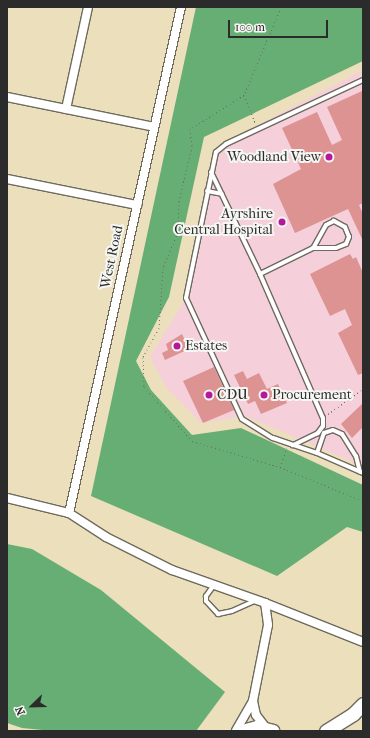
<!DOCTYPE html>
<html>
<head>
<meta charset="utf-8">
<style>
  body { margin:0 }
  #map { position:relative; width:370px; height:738px; overflow:hidden; background:#ebdfbc; font-family:"IM FELL French Canon",serif }
  div>[style] { position:absolute }
  .built>* { inset:0; background:#f5cfda }
  .forest>* { inset:0; background:#67ae74 }
  .building>* { inset:0; background:#dc9392 }
  .path>* { height:1px; margin-top:-0.5px; transform-origin:0; background:repeating-linear-gradient(90deg,#6e6a5e 0 1px,transparent 0 4px) }
  .roads { filter:drop-shadow(1px 0 #6e6a5e) drop-shadow(-1px 0 #6e6a5e) drop-shadow(0 1px #6e6a5e) drop-shadow(0 -1px #6e6a5e) }
  .service>* { height:4px; margin:-2px; padding:0 2px; transform-origin:2px; border-radius:2px; background:#fff }
  .minor>* { height:8px; margin:-4px; padding:0 4px; transform-origin:4px; border-radius:4px; background:#fff }
  .primary>* { height:13px; margin:-6.5px; padding:0 6.5px; transform-origin:6.5px; border-radius:6.5px; background:#fff }
  .dots>* { width:11px; height:11px; translate:-50% -50%; box-sizing:border-box; border:2px solid #f6f6f2; border-radius:50% }
  span { translate:-50% -50%; white-space:nowrap; text-align:center; line-height:1.15; -webkit-text-stroke:4px #f6f6f2; paint-order:stroke }
  .poi-label { font-size:14px; color:#2b2b2b }
  .right { translate:-100% -50%; text-align:right }
  .left { translate:0 -50%; text-align:left }
  .street-label { font-size:14px; color:#2b2b2b }
  .frame { position:absolute; inset:0; border:8px solid #2b2b2b; pointer-events:none }
  .north { position:absolute; left:12px; top:686px; width:40px; height:40px; -webkit-text-stroke:3px #f6f6f2; paint-order:stroke; rotate:247deg; font-size:11px; font-weight:700; line-height:16px; text-align:center; color:#2b2b2b }
  .north::after { content:''; display:block; margin:auto; width:14px; height:18px; background:#2b2b2b; clip-path:polygon(50% 0,100% 100%,50% 72%,0 100%) }
  .scale { position:absolute; left:228px; top:20px; width:100px; height:18px; box-sizing:border-box; border:2px solid #2b2b2b; border-top:0; padding-left:5px; font-size:12px; line-height:14px; white-space:nowrap; color:#2b2b2b; -webkit-text-stroke:3px #f6f6f2; paint-order:stroke }
</style>
</head>
<body>
<div id="map">
  <div class="built">
    <div style="clip-path:polygon(363px 70px,363px 466px,245px 416px,201px 423px,165px 386px,150px 357px,186px 298px,218px 146px)"></div>
  </div>
  <div class="forest">
    <div style="clip-path:polygon(196px 7px,363px 7px,363px 61px,204px 137px,169px 297px,136px 361px,151px 390px,192px 435px,241px 428px,363px 485px,363px 532px,347px 527px,277px 576px,91px 496px)"></div>
    <div style="clip-path:polygon(7px 544px,32px 549px,101px 590px,225px 692px,196px 731px,53px 731px,22px 728px,7px 723px)"></div>
  </div>
  <div class="building">
    <div style="clip-path:polygon(362px 91px,363px 203px,359px 205px,363px 214px,363px 241px,348px 209px,295px 233px,273px 184px,301px 169px,282px 128px,317px 112px,332px 145px,342px 140px,327px 107px)"></div>
    <div style="clip-path:polygon(350px 254px,353px 259px,356px 257px,363px 273px,363px 373px,358px 375px,338px 333px,352px 325px,345px 309px,330px 316px,310px 274px)"></div>
    <div style="clip-path:polygon(182px 334px,189px 349px,165px 360px,162px 353px,168px 350px,166px 344px)"></div>
    <div style="clip-path:polygon(214px 367px,234px 410px,203px 423px,183px 381px)"></div>
    <div style="clip-path:polygon(243px 371px,247px 379px,259px 373px,267px 389px,278px 384px,287px 403px,261px 414px,255px 401px,248px 404px,234px 375px)"></div>
    <div style="clip-path:polygon(363px 403px,363px 427px,352px 438px,341px 424px)"></div>
  </div>
  <div class="path">
    <div style="left:281px;top:7px;width:95px;rotate:112.8deg"></div>
    <div style="left:244px;top:95px;width:64px;rotate:147.8deg"></div>
    <div style="left:190px;top:129px;width:17px;rotate:83deg"></div>
    <div style="left:192px;top:146px;width:57px;rotate:103.3deg"></div>
    <div style="left:179px;top:201px;width:31px;rotate:92deg"></div>
    <div style="left:178px;top:232px;width:39px;rotate:113deg"></div>
    <div style="left:163px;top:268px;width:60px;rotate:93.8deg"></div>
    <div style="left:159px;top:328px;width:33px;rotate:119deg"></div>
    <div style="left:143px;top:357px;width:30px;rotate:88deg"></div>
    <div style="left:144px;top:387px;width:72px;rotate:48.4deg"></div>
    <div style="left:192px;top:441px;width:92px;rotate:16.5deg"></div>
    <div style="left:280px;top:467px;width:90px;rotate:22.3deg"></div>
    <div style="left:244px;top:95px;width:31px;rotate:68deg"></div>
    <div style="left:328px;top:414px;width:43px;rotate:-35.5deg"></div>
    <div style="left:280px;top:467px;width:20px;rotate:-70deg"></div>
  </div>
  <div class="roads">
    <div class="service">
      <div style="left:363px;top:80px;width:151px;rotate:155deg"></div>
      <div style="left:226px;top:144px;width:13px;rotate:141deg"></div>
      <div style="left:216px;top:152px;width:149px;rotate:101.6deg"></div>
      <div style="left:186px;top:298px;width:133px;rotate:65.2deg"></div>
      <div style="left:242px;top:419px;width:36px;rotate:32deg"></div>
      <div style="left:273px;top:438px;width:46px;rotate:18.8deg"></div>
      <div style="left:317px;top:453px;width:50px;rotate:23.5deg"></div>
      <div style="left:211px;top:172px;width:113px;rotate:64.3deg"></div>
      <div style="left:260px;top:274px;width:157px;rotate:66.4deg"></div>
      <div style="left:323px;top:418px;width:8px;rotate:90deg"></div>
      <div style="left:323px;top:426px;width:9px;rotate:126deg"></div>
      <div style="left:318px;top:433px;width:28px;rotate:154deg"></div>
      <div style="left:207px;top:191px;width:15px;rotate:11deg"></div>
      <div style="left:260px;top:274px;width:59px;rotate:-26.1deg"></div>
      <div style="left:313px;top:248px;width:23px"></div>
      <div style="left:336px;top:248px;width:11px;rotate:-22deg"></div>
      <div style="left:346px;top:244px;width:8px;rotate:-67deg"></div>
      <div style="left:349px;top:237px;width:11px;rotate:-112deg"></div>
      <div style="left:345px;top:227px;width:13px;rotate:-151deg"></div>
      <div style="left:334px;top:221px;width:9px;rotate:153deg"></div>
      <div style="left:326px;top:225px;width:26px;rotate:119deg"></div>
      <div style="left:317px;top:453px;width:21px;rotate:-71deg"></div>
      <div style="left:324px;top:433px;width:9px;rotate:-18deg"></div>
      <div style="left:333px;top:430px;width:10px;rotate:24deg"></div>
      <div style="left:342px;top:434px;width:26px;rotate:58deg"></div>
      <div style="left:356px;top:456px;width:16px;rotate:76deg"></div>
      <div style="left:214px;top:585px;width:14px;rotate:126deg"></div>
      <div style="left:206px;top:596px;width:5px;rotate:90deg"></div>
      <div style="left:206px;top:601px;width:18px;rotate:47deg"></div>
      <div style="left:218px;top:614px;width:14px;rotate:-12deg"></div>
      <div style="left:232px;top:611px;width:27px;rotate:-24deg"></div>
    </div>
    <div class="minor">
      <div style="left:7px;top:97px;width:150px;rotate:11.5deg"></div>
      <div style="left:66px;top:109px;width:104px;rotate:-77.8deg"></div>
      <div style="left:7px;top:179px;width:133px;rotate:11.3deg"></div>
      <div style="left:7px;top:498px;width:64px;rotate:13.6deg"></div>
      <div style="left:69px;top:513px;width:44px;rotate:33deg"></div>
      <div style="left:106px;top:537px;width:74px;rotate:26.6deg"></div>
      <div style="left:172px;top:570px;width:99px;rotate:19.5deg"></div>
      <div style="left:265px;top:603px;width:22px;rotate:82deg"></div>
      <div style="left:268px;top:625px;width:77px;rotate:101.2deg"></div>
      <div style="left:253px;top:701px;width:34px;rotate:120deg"></div>
      <div style="left:69px;top:513px;width:518px;rotate:-77.52deg"></div>
      <div style="left:265px;top:603px;width:105px;rotate:21.7deg"></div>
      <div style="left:253px;top:701px;width:14px;rotate:78deg"></div>
      <div style="left:256px;top:715px;width:16px;rotate:52deg"></div>
    </div>
    <div class="primary">
      <div style="left:242px;top:731px;width:16px;rotate:-15deg"></div>
      <div style="left:257px;top:727px;width:16px;rotate:14deg"></div>
      <div style="left:326px;top:731px;width:32px;rotate:-32deg"></div>
      <div style="left:353px;top:714px;width:14px;rotate:-45deg"></div>
    </div>
  </div>
  <div class="dots">
    <div style="left:329px;top:157px;background:#b5179e"></div>
    <div style="left:282px;top:222px;background:#b5179e"></div>
    <div style="left:177px;top:346px;background:#b5179e"></div>
    <div style="left:209px;top:395px;background:#b5179e"></div>
    <div style="left:264px;top:395px;background:#b5179e"></div>
  </div>
  <div class="poi-label">
    <span class="right" style="left:321px;top:157px">Woodland View</span>
    <span class="right" style="left:273px;top:222px">Ayrshire<br>Central Hospital</span>
    <span class="left" style="left:185px;top:346px">Estates</span>
    <span class="left" style="left:217px;top:395px">CDU</span>
    <span class="left" style="left:272px;top:395px">Procurement</span>
  </div>
  <div class="street-label">
    <span style="left:112px;top:257px;rotate:-78deg">West Road</span>
  </div>
  <div class="frame"></div>
  <div class="north">N</div>
  <div class="scale">100 m</div>
</div>
</body>
</html>
